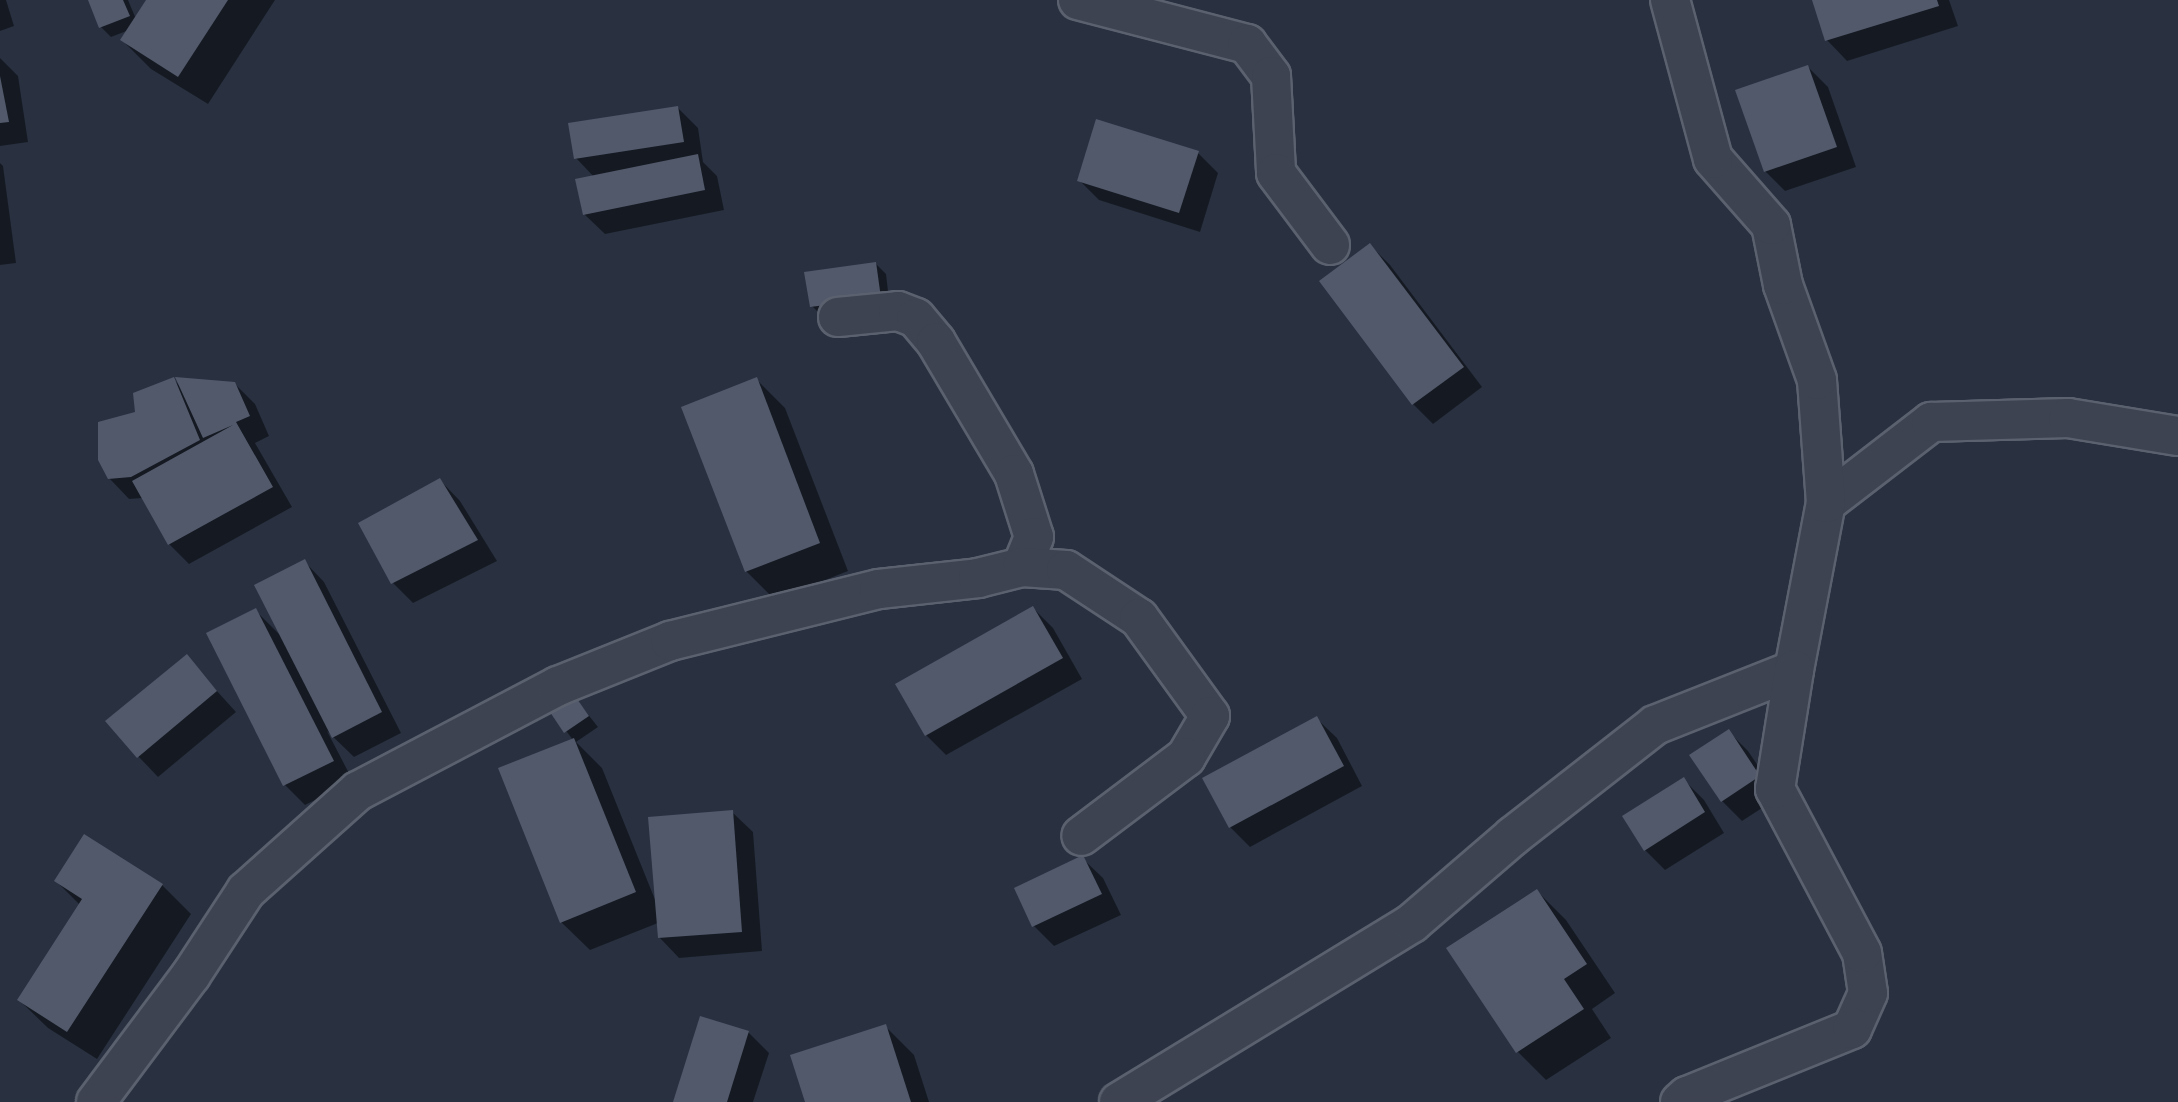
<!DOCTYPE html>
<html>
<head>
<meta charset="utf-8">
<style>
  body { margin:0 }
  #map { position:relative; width:2178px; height:1102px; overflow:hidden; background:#293141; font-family:Figtree,sans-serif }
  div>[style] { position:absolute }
  .shadow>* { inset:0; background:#0007 }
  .building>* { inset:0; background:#52596b }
  .roads { filter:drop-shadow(2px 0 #5b616e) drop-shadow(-2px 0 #5b616e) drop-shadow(0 2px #5b616e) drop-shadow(0 -2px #5b616e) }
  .minor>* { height:38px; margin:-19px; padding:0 19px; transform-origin:19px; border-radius:19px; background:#3d4351 }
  span { translate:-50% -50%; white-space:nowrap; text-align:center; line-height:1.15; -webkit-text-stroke:5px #222836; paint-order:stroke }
</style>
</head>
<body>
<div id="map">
  <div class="shadow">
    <div style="clip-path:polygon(0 0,6px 0,14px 26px,0 31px)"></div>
    <div style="clip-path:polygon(90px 0,128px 0,136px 19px,148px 0,275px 0,208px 104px,151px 69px,122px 40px,129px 30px,111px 37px,101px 27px)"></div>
    <div style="clip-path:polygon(1814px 0,1949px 0,1958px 26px,1847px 61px,1827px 40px)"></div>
    <div style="clip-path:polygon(0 58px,18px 76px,28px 142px,0 146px)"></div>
    <div style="clip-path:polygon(1808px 67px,1828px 87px,1856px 167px,1785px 191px,1765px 171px)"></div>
    <div style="clip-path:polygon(678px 108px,698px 128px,703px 162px,717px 176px,724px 210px,605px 234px,584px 214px,594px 177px,576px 158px)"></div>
    <div style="clip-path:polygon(1198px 153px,1218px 173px,1200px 232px,1099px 200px,1079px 180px)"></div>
    <div style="clip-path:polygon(0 163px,3px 166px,16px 263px,0 265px)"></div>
    <div style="clip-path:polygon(1370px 245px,1390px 265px,1482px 387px,1433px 424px,1413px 404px)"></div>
    <div style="clip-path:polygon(876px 264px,886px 274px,890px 308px,822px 316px,812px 306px)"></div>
    <div style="clip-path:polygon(173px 379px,181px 387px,234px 383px,255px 404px,269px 436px,255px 443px,292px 507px,189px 564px,169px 544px,143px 498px,129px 499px,109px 478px,137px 413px)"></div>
    <div style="clip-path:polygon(756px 379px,785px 408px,848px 571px,775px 600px,746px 571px)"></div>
    <div style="clip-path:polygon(440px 480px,460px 501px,497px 561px,413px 603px,393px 583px)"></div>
    <div style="clip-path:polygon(304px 561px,324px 582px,401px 733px,354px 757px,327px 731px,353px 781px,305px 805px,285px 785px,255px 610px,281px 636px)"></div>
    <div style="clip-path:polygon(1033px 608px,1053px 628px,1082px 679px,946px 755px,926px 735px)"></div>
    <div style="clip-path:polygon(186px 657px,236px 712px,158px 777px,138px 756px)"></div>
    <div style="clip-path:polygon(575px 698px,598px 727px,576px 742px,602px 768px,656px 902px,732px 812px,753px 832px,762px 951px,679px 958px,659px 937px,658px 923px,590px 950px,561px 922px,573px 740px,552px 712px)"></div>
    <div style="clip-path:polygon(1316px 718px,1337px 738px,1362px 786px,1250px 847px,1230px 827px,1204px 779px)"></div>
    <div style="clip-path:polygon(1728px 731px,1748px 751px,1779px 797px,1742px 821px,1722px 801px)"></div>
    <div style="clip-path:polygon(1683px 779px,1704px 800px,1724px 833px,1665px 870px,1645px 850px)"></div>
    <div style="clip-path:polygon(1082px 858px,1103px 878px,1121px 915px,1054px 946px,1034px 926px,1016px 889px)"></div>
    <div style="clip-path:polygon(56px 881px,162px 885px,191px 914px,97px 1059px,48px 1028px,19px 1000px,80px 905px)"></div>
    <div style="clip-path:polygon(1537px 891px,1566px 920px,1615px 993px,1592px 1009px,1611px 1038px,1546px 1080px,1518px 1052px)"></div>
    <div style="clip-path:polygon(885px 1026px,914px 1055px,929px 1102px,807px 1102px)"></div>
    <div style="clip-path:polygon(748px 1032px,769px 1053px,753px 1102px,675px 1102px)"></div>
  </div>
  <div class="building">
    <div style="clip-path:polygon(88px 0,123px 0,130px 16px,99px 28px)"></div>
    <div style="clip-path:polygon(146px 0,228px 0,178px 77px,120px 40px)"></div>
    <div style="clip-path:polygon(1812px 0,1937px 0,1939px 6px,1825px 41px)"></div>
    <div style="clip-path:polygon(1808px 65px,1837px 147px,1764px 172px,1735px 90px)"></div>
    <div style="clip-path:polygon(0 76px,9px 122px,0 123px)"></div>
    <div style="clip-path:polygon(678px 106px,684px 142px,574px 159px,568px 123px)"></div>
    <div style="clip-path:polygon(1096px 119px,1199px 151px,1179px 213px,1077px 181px)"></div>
    <div style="clip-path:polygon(698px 154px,705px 190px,583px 215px,575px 179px)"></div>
    <div style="clip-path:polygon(1370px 243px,1464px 367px,1412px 405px,1319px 281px)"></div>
    <div style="clip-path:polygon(876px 262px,881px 298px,810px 307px,804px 272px)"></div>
    <div style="clip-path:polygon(174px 377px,200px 440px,131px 477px,108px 479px,98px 460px,98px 422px,135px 412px,133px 393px)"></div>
    <div style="clip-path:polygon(175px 377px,235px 382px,250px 416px,236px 422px,273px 487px,168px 545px,132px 481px,233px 425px,203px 438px)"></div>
    <div style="clip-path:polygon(757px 377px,820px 543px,745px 572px,681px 407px)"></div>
    <div style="clip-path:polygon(440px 478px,478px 540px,391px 584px,358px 523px)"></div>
    <div style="clip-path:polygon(305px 559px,382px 712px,332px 738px,254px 585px)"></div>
    <div style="clip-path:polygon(1033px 606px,1063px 658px,925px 736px,895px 684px)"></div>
    <div style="clip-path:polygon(256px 608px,334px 761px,283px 786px,206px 633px)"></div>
    <div style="clip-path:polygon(187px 654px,217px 691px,137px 758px,105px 721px)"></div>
    <div style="clip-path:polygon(575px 696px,589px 716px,564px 733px,550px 712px)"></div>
    <div style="clip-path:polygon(1317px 716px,1344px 766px,1229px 828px,1202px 778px)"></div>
    <div style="clip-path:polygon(1729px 729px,1760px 776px,1721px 802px,1689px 755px)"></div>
    <div style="clip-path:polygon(574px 738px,636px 892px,560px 923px,498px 768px)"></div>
    <div style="clip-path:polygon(1684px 777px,1705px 812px,1644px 851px,1622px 816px)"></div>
    <div style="clip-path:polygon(733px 810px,742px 932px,658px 938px,648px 817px)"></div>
    <div style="clip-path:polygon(84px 834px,163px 884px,67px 1032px,17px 1000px,82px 899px,54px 881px)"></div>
    <div style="clip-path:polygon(1083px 855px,1102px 894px,1032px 927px,1014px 888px)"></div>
    <div style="clip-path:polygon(1537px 889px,1587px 964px,1564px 979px,1584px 1009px,1516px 1053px,1446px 948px)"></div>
    <div style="clip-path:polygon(700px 1016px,749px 1031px,727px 1102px,673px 1102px)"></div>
    <div style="clip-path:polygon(886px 1024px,911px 1102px,805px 1102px,790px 1055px)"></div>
  </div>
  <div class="roads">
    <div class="minor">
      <div style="left:1078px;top:0;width:175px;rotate:14.6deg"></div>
      <div style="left:1247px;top:44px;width:40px;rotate:53deg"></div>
      <div style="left:1271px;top:76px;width:97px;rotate:87deg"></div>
      <div style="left:1276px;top:173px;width:90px;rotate:53.1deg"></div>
      <div style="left:838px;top:317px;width:60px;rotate:-5.7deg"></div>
      <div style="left:898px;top:311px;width:19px;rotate:21deg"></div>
      <div style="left:916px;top:318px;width:31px;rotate:50deg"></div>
      <div style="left:936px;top:342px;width:153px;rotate:59.4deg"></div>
      <div style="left:1014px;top:474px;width:66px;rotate:72.4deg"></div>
      <div style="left:1034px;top:537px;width:32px;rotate:112deg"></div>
      <div style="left:1826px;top:503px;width:133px;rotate:-37.6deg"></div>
      <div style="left:1931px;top:422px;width:137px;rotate:-1.7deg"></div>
      <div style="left:2068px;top:418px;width:111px;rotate:9.3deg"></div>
      <div style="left:96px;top:1102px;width:159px;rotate:-53.2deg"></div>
      <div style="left:191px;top:975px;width:100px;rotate:-56.8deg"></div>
      <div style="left:246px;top:891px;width:150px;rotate:-41.8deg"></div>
      <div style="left:358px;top:791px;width:226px;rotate:-27.7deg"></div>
      <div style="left:558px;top:686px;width:121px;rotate:-21.9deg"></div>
      <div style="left:670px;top:641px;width:215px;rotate:-14deg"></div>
      <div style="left:879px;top:589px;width:100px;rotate:-6.3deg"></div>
      <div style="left:978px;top:578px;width:45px;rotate:-14deg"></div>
      <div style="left:1022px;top:567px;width:44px;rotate:3.9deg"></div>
      <div style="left:1066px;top:570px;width:87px;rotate:33.3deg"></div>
      <div style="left:1139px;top:618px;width:121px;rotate:54.1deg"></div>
      <div style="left:1210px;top:716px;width:48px;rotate:120.3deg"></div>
      <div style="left:1186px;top:757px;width:131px;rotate:143deg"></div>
      <div style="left:1119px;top:1102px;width:343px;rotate:-31.4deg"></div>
      <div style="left:1412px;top:923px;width:133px;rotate:-40.7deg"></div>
      <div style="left:1513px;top:836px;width:180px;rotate:-38deg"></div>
      <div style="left:1655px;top:725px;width:149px;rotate:-21.6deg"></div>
      <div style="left:1794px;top:670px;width:170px;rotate:-79.2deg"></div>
      <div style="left:1826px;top:503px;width:123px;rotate:-94.2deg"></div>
      <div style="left:1817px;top:380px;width:101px;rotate:-109.7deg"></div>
      <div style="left:1783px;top:285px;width:61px;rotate:-101.3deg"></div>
      <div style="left:1771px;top:225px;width:88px;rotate:-131.3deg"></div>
      <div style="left:1713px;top:159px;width:165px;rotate:-105.1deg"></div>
      <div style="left:1680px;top:1102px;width:9px;rotate:-41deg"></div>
      <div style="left:1687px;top:1096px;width:178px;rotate:-22.1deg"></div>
      <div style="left:1852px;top:1029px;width:39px;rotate:-66deg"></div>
      <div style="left:1868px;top:993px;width:40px;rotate:-98.5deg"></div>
      <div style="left:1862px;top:953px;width:186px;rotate:-117.9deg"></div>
      <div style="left:1775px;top:789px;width:121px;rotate:-80.9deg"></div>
    </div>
  </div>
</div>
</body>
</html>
